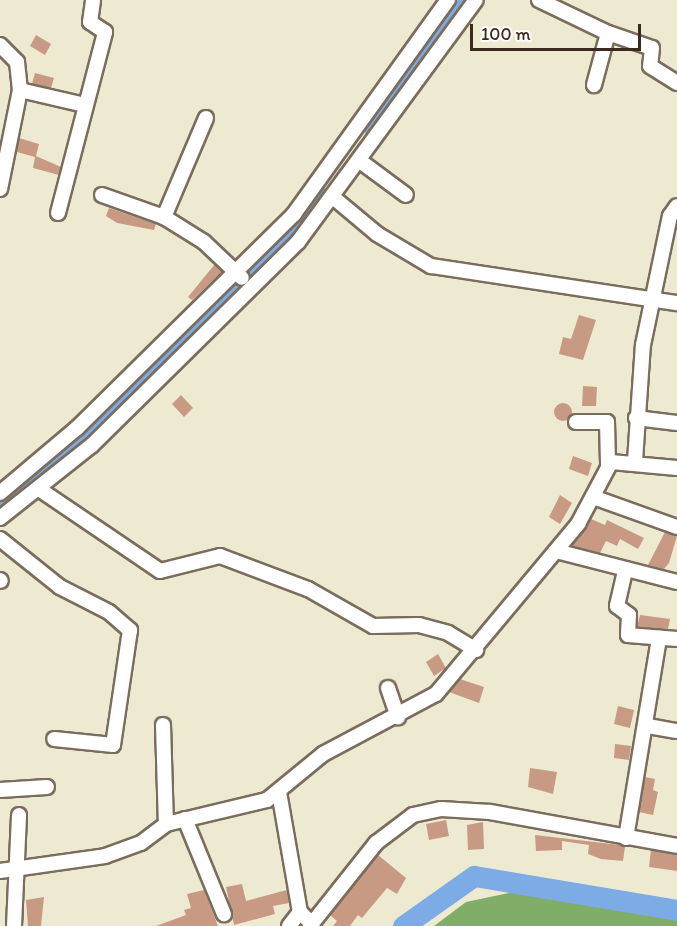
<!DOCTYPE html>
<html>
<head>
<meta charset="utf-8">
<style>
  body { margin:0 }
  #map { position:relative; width:677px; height:926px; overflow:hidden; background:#eeead1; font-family:Itim,sans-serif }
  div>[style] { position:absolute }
  .forest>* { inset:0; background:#80ad67 }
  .canal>* { height:12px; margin:-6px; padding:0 6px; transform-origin:6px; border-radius:6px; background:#7dabe6 }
  .river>* { height:21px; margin:-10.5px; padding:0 10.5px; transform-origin:10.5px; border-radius:10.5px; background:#7dabe6 }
  .building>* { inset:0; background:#c89a84 }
  .round { border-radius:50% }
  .roads { filter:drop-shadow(2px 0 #7a6d5d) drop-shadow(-2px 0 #7a6d5d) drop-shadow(0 2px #7a6d5d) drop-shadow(0 -2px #7a6d5d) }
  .street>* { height:14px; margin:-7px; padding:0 7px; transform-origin:7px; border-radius:7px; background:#fff }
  span { translate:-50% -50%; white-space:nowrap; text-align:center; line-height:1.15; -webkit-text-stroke:4.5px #fff; paint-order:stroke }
  .scale { position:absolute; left:470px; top:24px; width:171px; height:27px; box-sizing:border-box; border:3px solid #3b2a1e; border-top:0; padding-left:8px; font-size:18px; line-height:21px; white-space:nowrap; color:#3b2a1e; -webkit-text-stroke:4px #fff; paint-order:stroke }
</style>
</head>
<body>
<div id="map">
  <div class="forest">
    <div style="clip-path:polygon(528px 889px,677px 919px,677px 926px,434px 926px,466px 902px)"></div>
  </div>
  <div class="canal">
    <div style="left:371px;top:131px;width:161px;rotate:-54.3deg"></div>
    <div style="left:0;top:505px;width:168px;rotate:-40.4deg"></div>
    <div style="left:128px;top:396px;width:238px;rotate:-44.7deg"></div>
    <div style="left:297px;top:229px;width:45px;rotate:-50.4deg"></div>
  </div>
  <div class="river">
    <div style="left:403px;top:926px;width:87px;rotate:-35.2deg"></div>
    <div style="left:474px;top:876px;width:206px;rotate:9.5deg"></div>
  </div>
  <div class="building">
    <div style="clip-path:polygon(36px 35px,51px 44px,45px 55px,30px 46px)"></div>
    <div style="clip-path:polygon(35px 73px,54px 78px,51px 88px,32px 84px)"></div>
    <div style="clip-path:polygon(19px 138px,39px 144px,36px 156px,61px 167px,59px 175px,33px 168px,35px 157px,17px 152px)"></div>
    <div style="clip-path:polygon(109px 208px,156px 224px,154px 230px,117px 223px,106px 216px)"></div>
    <div style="clip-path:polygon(215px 264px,222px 272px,192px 300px,188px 297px)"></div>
    <div style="clip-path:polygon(579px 315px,596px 320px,583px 360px,559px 354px,563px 337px,571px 339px)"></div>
    <div style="clip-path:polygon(583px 386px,597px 387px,596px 406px,582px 406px)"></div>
    <div style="clip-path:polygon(181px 395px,193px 408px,184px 417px,172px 404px)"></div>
    <div class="round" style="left:554px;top:403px;width:18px;height:18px"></div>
    <div style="clip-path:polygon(573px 456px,592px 463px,588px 476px,569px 469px)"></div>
    <div style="clip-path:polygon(560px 495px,572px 503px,560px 524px,549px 517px)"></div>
    <div style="clip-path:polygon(591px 519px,605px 525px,607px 520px,644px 538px,638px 549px,620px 539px,617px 546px,606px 541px,600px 553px,572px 546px)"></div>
    <div style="clip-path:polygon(665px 532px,677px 536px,669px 563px,664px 569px,648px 565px)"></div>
    <div style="clip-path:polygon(640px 615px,670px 619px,668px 629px,637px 627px)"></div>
    <div style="clip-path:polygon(438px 654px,446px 668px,434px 676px,426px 662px)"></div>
    <div style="clip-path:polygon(460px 679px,484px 687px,479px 703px,449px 692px)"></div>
    <div style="clip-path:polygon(618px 706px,634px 710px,630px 728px,614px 724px)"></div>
    <div style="clip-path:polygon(615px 744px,631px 746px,629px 760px,614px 758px)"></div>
    <div style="clip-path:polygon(530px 768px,557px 772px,553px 794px,528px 787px)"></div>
    <div style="clip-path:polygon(645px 777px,655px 779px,653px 790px,658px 792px,653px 815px,639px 812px)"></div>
    <div style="clip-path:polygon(446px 820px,449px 836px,429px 840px,426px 824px)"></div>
    <div style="clip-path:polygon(483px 822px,484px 849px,468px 850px,467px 825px)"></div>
    <div style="clip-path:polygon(535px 835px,620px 845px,625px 847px,623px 861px,601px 859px,588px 854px,589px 845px,562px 841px,562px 850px,536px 851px)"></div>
    <div style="clip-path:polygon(651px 850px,677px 855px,677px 871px,649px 867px)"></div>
    <div style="clip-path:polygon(378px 855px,406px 878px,397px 894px,387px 888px,362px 918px,358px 915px,350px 926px,333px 926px,337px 921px,330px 915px)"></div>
    <div style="clip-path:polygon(242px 884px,246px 901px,287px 890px,289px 903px,273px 906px,275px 914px,234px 925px,226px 887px)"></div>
    <div style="clip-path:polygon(204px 890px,218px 926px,156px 926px,186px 915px,184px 910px,191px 908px,187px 894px)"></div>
    <div style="clip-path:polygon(44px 897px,41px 926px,28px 926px,26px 900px)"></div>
  </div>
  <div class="roads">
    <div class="street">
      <div style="left:539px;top:0;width:76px;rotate:25.6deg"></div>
      <div style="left:608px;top:33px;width:54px;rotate:105.1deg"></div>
      <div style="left:608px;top:33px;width:46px;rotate:18.8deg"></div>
      <div style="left:652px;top:48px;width:18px;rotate:96deg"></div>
      <div style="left:650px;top:66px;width:32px;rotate:32deg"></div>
      <div style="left:0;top:45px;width:24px;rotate:45deg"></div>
      <div style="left:17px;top:62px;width:28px;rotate:84deg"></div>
      <div style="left:20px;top:90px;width:101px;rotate:101.4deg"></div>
      <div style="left:20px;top:90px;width:67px;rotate:13deg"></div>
      <div style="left:206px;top:118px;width:108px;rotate:113deg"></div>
      <div style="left:164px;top:217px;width:47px;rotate:32deg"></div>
      <div style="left:204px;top:242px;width:52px;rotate:43.5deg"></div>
      <div style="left:360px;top:161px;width:57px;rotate:36.5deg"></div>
      <div style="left:102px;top:195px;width:66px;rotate:19.5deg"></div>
      <div style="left:334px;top:198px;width:56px;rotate:39.9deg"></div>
      <div style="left:377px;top:234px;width:63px;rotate:30.7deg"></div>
      <div style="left:431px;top:266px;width:249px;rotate:8.6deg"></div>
      <div style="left:58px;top:213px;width:187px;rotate:-75.4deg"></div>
      <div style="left:105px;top:32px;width:18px;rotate:-146deg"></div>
      <div style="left:90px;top:22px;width:22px;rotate:-82deg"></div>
      <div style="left:636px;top:418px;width:41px;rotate:7deg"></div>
      <div style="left:576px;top:422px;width:31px"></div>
      <div style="left:607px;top:422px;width:42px;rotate:88.6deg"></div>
      <div style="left:635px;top:461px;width:116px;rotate:-86.1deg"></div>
      <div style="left:643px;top:345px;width:132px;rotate:-78.2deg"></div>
      <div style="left:670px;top:216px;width:12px;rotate:-55deg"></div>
      <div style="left:39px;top:489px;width:146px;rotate:34.1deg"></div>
      <div style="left:160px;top:571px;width:62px;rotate:-14deg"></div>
      <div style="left:220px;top:556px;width:94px;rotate:20.6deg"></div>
      <div style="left:308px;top:589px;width:75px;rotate:29.6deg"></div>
      <div style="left:373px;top:626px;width:46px;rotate:-1.2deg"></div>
      <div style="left:419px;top:625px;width:30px;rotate:15deg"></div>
      <div style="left:448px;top:633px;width:33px;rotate:31deg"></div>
      <div style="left:0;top:493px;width:101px;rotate:-40.2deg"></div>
      <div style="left:77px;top:428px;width:305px;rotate:-44.6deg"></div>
      <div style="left:294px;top:214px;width:264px;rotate:-54.3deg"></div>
      <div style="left:593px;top:497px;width:89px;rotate:19.7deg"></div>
      <div style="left:0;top:518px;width:117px;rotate:-38.4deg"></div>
      <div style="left:92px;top:445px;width:289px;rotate:-44.6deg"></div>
      <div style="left:298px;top:242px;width:300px;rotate:-53.7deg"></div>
      <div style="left:0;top:539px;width:77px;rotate:38.7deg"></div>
      <div style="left:60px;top:587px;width:55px;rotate:27deg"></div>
      <div style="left:109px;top:612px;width:28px;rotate:41deg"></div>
      <div style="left:130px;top:630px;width:116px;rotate:98.4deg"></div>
      <div style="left:113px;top:745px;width:59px;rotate:-174.2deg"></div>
      <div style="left:556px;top:551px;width:125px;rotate:14.4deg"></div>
      <div style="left:625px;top:571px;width:36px;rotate:103deg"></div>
      <div style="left:617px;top:606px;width:15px;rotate:37deg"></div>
      <div style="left:629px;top:615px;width:20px;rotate:93deg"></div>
      <div style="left:628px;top:635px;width:49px;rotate:4.7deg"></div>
      <div style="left:0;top:580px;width:1px;rotate:45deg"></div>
      <div style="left:388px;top:688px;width:31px;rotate:71deg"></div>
      <div style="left:163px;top:725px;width:99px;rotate:88.3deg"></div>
      <div style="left:648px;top:726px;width:29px;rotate:10deg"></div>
      <div style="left:0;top:790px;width:47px;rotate:-3.7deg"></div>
      <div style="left:279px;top:792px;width:122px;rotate:80.1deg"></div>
      <div style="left:300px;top:912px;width:17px;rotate:45deg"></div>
      <div style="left:185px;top:819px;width:103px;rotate:67.7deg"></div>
      <div style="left:626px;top:838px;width:203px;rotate:-80.6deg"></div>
      <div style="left:0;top:871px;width:106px;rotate:-8.1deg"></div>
      <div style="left:105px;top:856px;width:38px;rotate:-20deg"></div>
      <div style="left:141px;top:843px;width:31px;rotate:-37deg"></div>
      <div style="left:166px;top:824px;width:104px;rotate:-13.4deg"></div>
      <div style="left:267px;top:800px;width:72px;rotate:-39.4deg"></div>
      <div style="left:323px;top:754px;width:128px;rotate:-28deg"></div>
      <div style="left:436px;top:694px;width:222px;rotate:-50.1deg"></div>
      <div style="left:578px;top:524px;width:70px;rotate:-62deg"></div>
      <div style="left:611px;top:462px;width:66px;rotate:5.2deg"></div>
      <div style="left:14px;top:926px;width:111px;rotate:-87.4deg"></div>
      <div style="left:289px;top:926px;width:18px;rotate:-52deg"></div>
      <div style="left:310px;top:926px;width:106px;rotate:-51.5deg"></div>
      <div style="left:376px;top:843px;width:46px;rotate:-37.1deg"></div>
      <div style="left:413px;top:815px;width:29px;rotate:-12deg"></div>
      <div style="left:441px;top:809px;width:49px;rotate:3.5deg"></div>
      <div style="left:490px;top:812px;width:190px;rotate:10.3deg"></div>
    </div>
  </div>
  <div class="scale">100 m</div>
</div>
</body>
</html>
